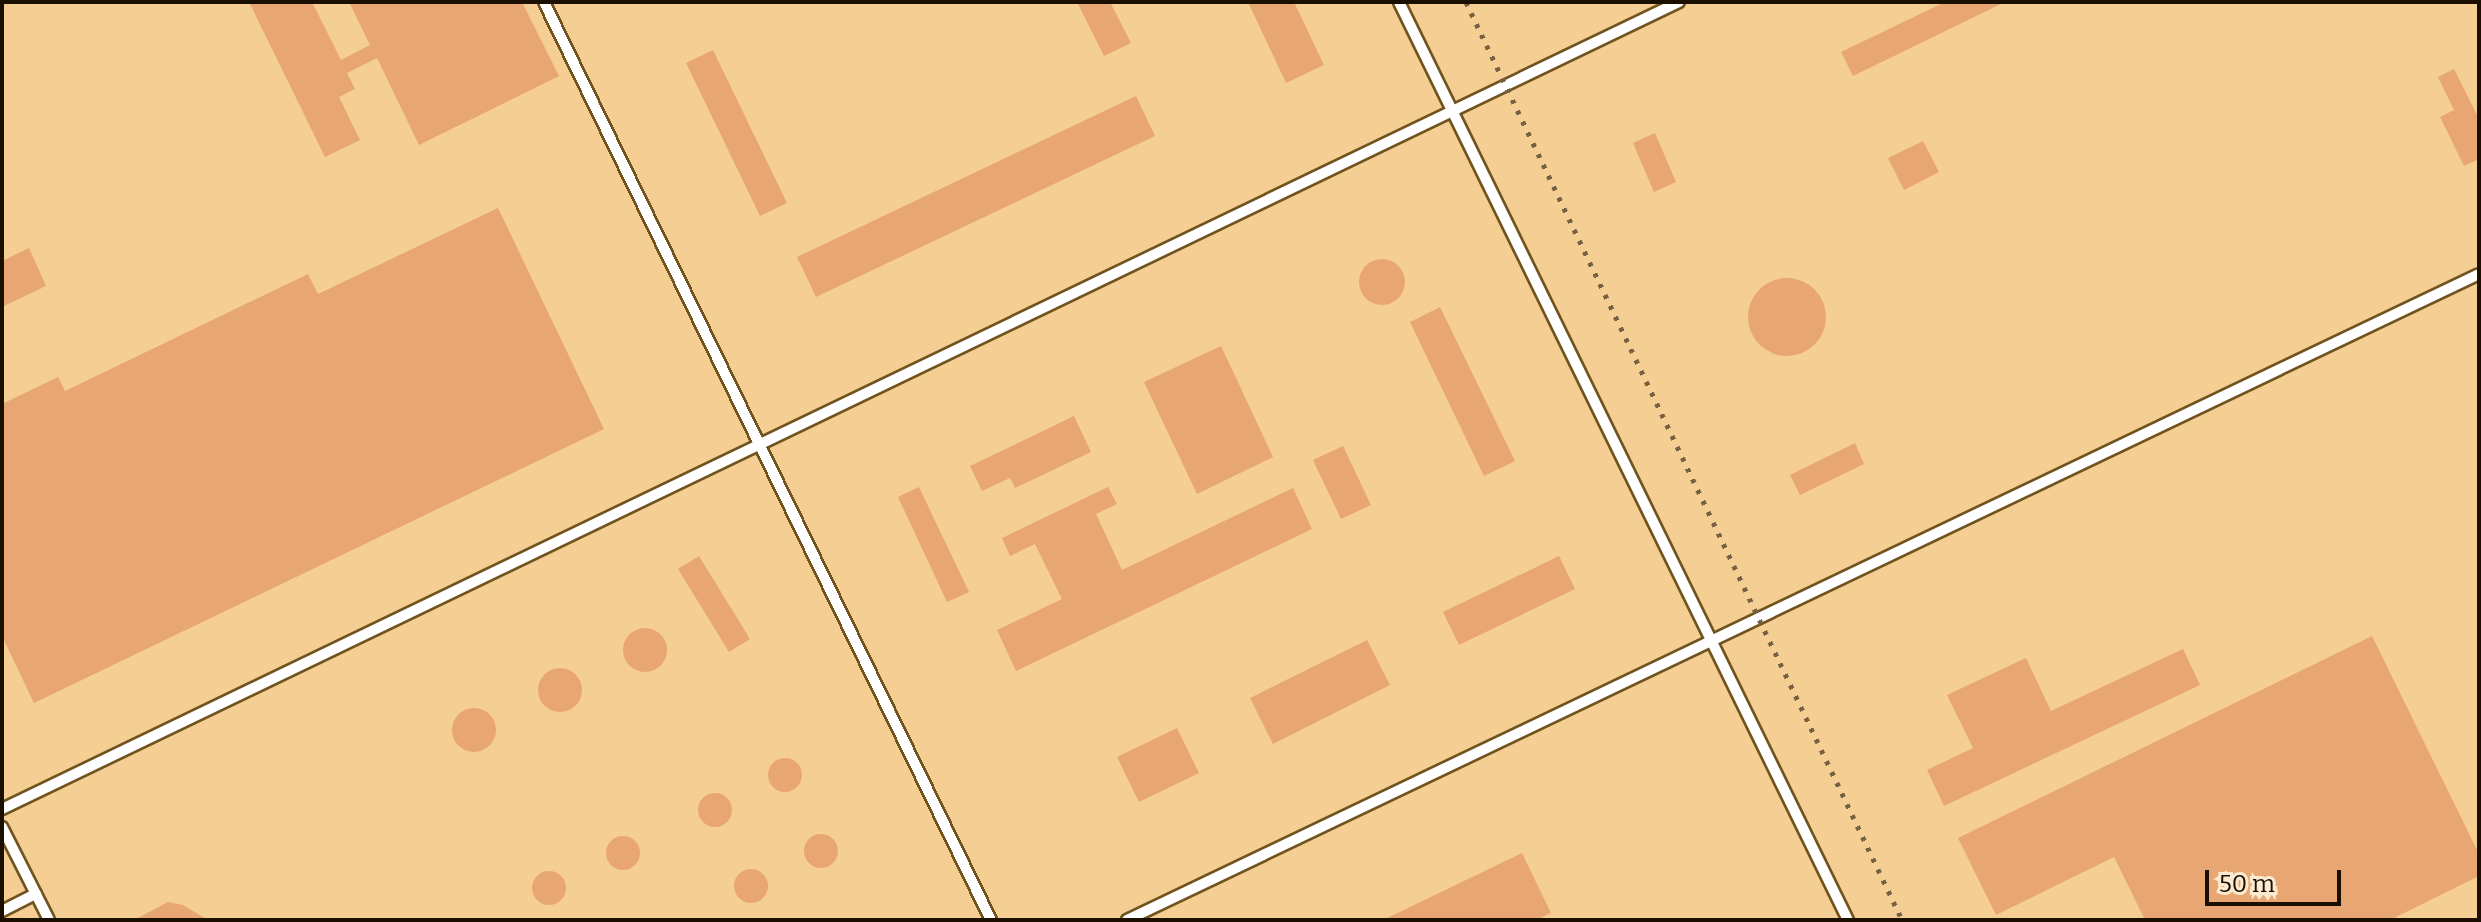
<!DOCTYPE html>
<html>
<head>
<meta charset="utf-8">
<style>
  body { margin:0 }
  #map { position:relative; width:2481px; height:922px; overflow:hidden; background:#fcdaa4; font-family:Bitter,serif }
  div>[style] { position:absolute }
  .built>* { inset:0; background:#f4ce93 }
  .building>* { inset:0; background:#e8a673 }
  .round { border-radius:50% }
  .roads { filter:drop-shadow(2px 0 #70531e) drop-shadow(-2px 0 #70531e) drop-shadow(0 2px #70531e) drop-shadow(0 -2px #70531e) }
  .lane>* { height:10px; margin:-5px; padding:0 5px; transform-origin:5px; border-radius:5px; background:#fff }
  .rail>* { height:5px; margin-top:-2.5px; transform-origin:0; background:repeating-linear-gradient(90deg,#766142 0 4px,transparent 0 12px) }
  span { translate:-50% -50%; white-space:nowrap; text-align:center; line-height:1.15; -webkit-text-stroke:6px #fbeacf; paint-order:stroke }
  .frame { position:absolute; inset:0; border:4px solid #1b0f00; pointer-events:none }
  .scale { position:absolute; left:2205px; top:870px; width:136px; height:36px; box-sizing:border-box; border:4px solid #1b0f00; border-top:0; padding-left:10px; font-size:24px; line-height:28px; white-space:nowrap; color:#1b0f00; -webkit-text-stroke:6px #fbeacf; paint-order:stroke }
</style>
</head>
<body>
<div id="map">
  <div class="built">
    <div style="clip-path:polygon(2px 2px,2479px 2px,2479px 920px,2px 920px)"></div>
  </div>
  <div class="building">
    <div style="clip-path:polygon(249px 2px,312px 2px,341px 60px,370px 45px,349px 2px,522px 2px,559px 76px,419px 145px,377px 58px,347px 73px,355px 89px,339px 97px,360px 140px,325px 157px)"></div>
    <div style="clip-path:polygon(1077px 2px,1110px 2px,1131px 43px,1104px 56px)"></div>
    <div style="clip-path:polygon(1248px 2px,1294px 2px,1324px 65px,1286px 83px)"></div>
    <div style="clip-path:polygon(1945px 2px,2005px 2px,1853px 76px,1841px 52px)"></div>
    <div style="clip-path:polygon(713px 50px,787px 203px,760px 216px,686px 63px)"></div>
    <div style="clip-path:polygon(2454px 69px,2479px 119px,2479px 159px,2464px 166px,2440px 117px,2454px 110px,2438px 77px)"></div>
    <div style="clip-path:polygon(1136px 96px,1155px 136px,816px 297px,797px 257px)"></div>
    <div style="clip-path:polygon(1655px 133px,1676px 182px,1654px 192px,1633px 143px)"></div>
    <div style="clip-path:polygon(1923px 141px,1939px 172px,1904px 190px,1888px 158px)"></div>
    <div style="clip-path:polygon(498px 208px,604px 429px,34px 703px,2px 636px,2px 404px,58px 377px,65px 391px,308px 274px,318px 294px)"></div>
    <div style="clip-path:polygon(29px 248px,46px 286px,2px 307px,2px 261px)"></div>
    <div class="round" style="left:1359px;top:259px;width:46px;height:46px"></div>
    <div class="round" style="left:1748px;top:278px;width:78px;height:78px"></div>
    <div style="clip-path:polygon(1440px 307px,1515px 461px,1484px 476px,1410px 322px)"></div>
    <div style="clip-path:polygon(1221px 346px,1273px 457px,1197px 494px,1144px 382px)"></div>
    <div style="clip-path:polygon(1074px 416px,1091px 452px,1015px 488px,1010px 478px,982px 491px,970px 466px)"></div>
    <div style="clip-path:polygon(1855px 443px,1864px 464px,1800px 495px,1790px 475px)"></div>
    <div style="clip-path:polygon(1343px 446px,1371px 505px,1341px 519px,1313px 460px)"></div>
    <div style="clip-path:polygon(919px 487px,969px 592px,947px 602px,898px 497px)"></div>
    <div style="clip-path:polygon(1108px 487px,1117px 504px,1096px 514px,1122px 570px,1293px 488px,1312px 529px,1016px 671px,997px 630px,1062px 599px,1035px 544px,1010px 556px,1002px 538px)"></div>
    <div style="clip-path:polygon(699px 556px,750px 639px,729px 652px,678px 569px)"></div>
    <div style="clip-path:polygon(1559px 556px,1575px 589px,1459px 645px,1443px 612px)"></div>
    <div class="round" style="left:623px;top:628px;width:44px;height:44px"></div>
    <div style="clip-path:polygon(2372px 636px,2479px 854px,2479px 876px,2390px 920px,2145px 920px,2114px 857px,1996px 915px,1958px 838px)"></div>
    <div style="clip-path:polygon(1367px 640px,1390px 685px,1273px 744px,1250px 698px)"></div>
    <div style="clip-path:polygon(2183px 649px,2200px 685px,1944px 806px,1927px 770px,1973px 748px,1947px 695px,2026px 658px,2051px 711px)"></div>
    <div class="round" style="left:538px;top:668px;width:44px;height:44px"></div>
    <div class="round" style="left:452px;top:708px;width:44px;height:44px"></div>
    <div style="clip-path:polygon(1177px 728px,1199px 773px,1139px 802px,1117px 757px)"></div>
    <div class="round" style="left:768px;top:758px;width:34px;height:34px"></div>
    <div class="round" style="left:698px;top:793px;width:34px;height:34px"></div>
    <div class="round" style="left:804px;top:834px;width:34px;height:34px"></div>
    <div class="round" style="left:606px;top:836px;width:34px;height:34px"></div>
    <div style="clip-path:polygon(1522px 853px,1551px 913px,1536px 920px,1383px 920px)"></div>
    <div class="round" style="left:734px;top:869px;width:34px;height:34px"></div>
    <div class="round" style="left:532px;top:871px;width:34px;height:34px"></div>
    <div style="clip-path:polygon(168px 902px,183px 905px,208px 920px,134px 920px)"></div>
  </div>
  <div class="roads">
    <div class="lane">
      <div style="left:544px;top:2px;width:1021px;rotate:64.04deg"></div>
      <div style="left:1399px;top:2px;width:1022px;rotate:63.94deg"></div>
      <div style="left:2px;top:809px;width:1861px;rotate:-25.7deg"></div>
      <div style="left:2px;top:827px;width:104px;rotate:63.2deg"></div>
      <div style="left:2px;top:911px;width:38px;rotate:-27deg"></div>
      <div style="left:1127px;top:920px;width:1498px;rotate:-25.54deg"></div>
    </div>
  </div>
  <div class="rail">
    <div style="left:1466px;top:2px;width:1016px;rotate:64.59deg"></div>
  </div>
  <div class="frame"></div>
  <div class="scale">50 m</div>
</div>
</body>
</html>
